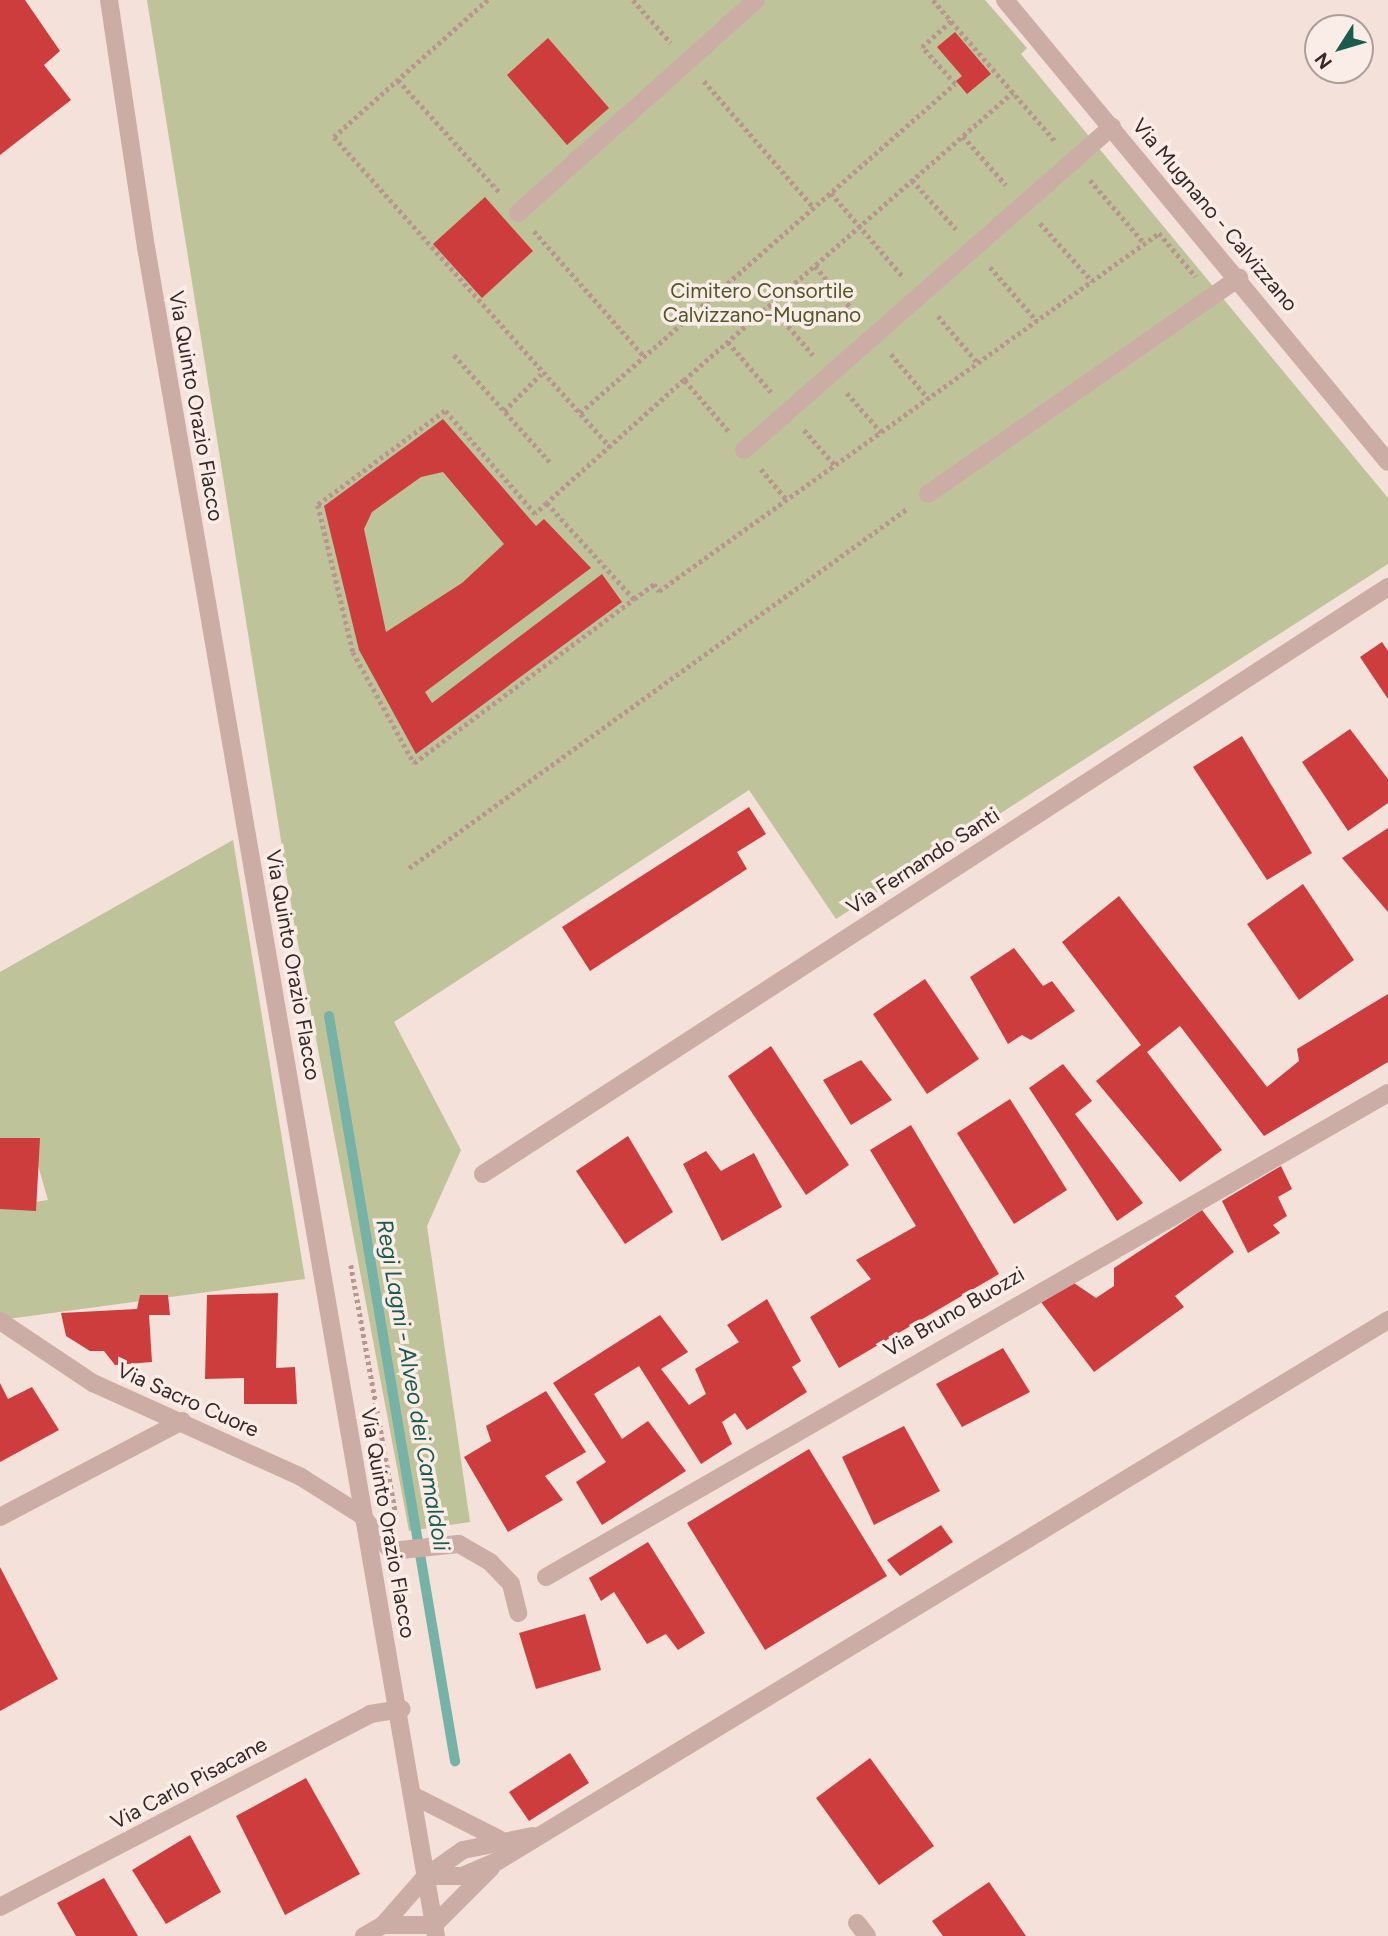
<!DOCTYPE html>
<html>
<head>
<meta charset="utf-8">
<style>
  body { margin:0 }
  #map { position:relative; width:1388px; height:1936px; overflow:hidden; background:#f3e1da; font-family:Figtree,sans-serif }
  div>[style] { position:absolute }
  .green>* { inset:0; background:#bfc399 }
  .stream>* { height:10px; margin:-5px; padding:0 5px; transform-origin:5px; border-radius:5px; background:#77b2a6 }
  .building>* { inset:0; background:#cd3d3e }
  .path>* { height:4.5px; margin-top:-2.25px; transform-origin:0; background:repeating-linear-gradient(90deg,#b8968f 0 3.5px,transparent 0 7px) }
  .minor>* { height:18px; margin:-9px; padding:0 9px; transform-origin:9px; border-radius:9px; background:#ccada5 }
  span { translate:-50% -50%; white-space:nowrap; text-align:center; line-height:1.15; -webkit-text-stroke:7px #faece6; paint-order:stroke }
  .street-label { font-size:21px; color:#372827 }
  .park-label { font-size:21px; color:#525729 }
  .water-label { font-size:23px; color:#1a5b4f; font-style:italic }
  .north { position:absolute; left:1304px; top:14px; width:70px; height:70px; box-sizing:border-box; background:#faece6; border:2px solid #ac9e9a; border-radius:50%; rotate:233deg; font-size:19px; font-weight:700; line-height:28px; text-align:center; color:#372827 }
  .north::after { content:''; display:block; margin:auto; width:24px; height:32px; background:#1a5b4f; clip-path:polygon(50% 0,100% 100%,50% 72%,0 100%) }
</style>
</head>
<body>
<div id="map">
  <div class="green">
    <div style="clip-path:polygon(147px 0,985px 0,1027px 48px,1021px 54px,1388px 498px,1388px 564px,836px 919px,749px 790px,394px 1022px,461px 1150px,427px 1226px,470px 1522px,409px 1531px,294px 922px)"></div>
    <div style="clip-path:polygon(233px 840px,305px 1279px,0 1320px,0 1207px,48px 1200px,30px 1138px,0 1141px,0 972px)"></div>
  </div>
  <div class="stream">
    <div style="left:329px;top:1016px;width:756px;rotate:80.4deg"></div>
  </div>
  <div class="building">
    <div style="clip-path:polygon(0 0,25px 0,60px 51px,44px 65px,71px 100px,0 155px)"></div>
    <div style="clip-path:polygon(955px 32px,991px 74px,967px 94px,956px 81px,962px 76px,937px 47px)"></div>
    <div style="clip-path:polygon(548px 38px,609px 108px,567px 145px,507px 75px)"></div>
    <div style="clip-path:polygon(485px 197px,533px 251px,482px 298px,433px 244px)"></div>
    <div style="clip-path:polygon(evenodd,443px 419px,536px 526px,544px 519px,591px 568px,425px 692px,432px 703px,602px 574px,622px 602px,416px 754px,359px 650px,324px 506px,443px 419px,443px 472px,504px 544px,462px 583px,386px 632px,364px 529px,372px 512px,421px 477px,443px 472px)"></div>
    <div style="clip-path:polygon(1382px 642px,1388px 651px,1388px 699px,1360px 657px)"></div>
    <div style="clip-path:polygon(1350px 729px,1388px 779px,1388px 803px,1348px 831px,1302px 762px)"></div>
    <div style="clip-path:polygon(1242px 736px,1312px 853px,1267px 880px,1193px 767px)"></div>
    <div style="clip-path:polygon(749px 807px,766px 834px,737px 852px,747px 869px,590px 971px,562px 927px)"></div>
    <div style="clip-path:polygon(1388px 828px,1388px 912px,1342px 858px)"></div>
    <div style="clip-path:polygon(1303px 884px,1354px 960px,1299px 1000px,1247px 924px)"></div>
    <div style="clip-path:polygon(1119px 896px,1267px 1087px,1299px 1061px,1297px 1049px,1388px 994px,1388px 1062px,1264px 1136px,1180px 1026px,1147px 1052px,1222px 1150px,1180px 1182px,1096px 1081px,1141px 1045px,1062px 942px)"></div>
    <div style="clip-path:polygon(1014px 948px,1043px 986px,1052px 981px,1075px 1011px,1031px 1040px,1022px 1035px,1008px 1044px,970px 977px)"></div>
    <div style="clip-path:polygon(925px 979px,979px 1059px,927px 1094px,873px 1014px)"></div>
    <div style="clip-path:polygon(771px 1046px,849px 1165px,806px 1195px,728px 1076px)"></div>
    <div style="clip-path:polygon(861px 1060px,892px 1100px,851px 1125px,823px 1080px)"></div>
    <div style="clip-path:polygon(1063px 1064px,1092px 1101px,1075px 1114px,1143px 1203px,1117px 1221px,1029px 1088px)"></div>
    <div style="clip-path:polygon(1010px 1099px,1067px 1190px,1014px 1224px,957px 1133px)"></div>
    <div style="clip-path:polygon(911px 1125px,999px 1274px,839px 1368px,810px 1317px,871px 1279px,856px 1260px,916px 1226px,870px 1150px)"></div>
    <div style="clip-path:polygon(628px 1136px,673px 1212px,625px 1244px,576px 1171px)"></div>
    <div style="clip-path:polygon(0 1138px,40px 1138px,36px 1211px,0 1209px)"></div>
    <div style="clip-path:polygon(706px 1151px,721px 1171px,754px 1153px,782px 1207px,722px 1241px,683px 1164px)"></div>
    <div style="clip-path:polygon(1281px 1166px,1292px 1189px,1278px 1197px,1287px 1216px,1273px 1225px,1280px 1233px,1248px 1253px,1222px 1201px)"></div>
    <div style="clip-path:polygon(1202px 1210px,1234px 1252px,1175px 1296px,1184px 1307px,1094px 1372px,1041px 1302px,1071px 1281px,1096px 1298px,1114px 1286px,1114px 1268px)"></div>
    <div style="clip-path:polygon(278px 1293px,276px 1368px,295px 1367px,297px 1404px,244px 1404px,244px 1378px,205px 1379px,207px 1295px)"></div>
    <div style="clip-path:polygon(140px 1295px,168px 1295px,170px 1315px,149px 1315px,152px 1362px,115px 1365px,104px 1351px,90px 1351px,66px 1336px,61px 1313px,137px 1309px)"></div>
    <div style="clip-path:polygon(767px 1299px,801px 1361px,792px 1367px,807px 1392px,747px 1430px,735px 1413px,722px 1422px,732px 1444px,701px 1464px,639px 1366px,594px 1394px,622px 1439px,648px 1421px,686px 1471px,602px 1525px,576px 1482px,606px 1462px,553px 1383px,660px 1315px,688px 1352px,661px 1369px,689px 1405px,706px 1394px,695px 1369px,739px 1342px,727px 1325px)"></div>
    <div style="clip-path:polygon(1003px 1348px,1030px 1392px,962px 1427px,936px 1384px)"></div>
    <div style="clip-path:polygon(0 1383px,8px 1399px,32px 1387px,59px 1430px,0 1462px)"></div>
    <div style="clip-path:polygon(546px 1391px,586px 1452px,545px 1476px,563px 1500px,508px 1532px,464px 1457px,491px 1441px,486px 1426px)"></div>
    <div style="clip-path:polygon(904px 1426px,940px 1491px,874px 1525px,842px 1457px)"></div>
    <div style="clip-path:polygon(809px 1449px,887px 1576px,765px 1650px,687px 1523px)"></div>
    <div style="clip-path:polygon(941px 1525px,953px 1542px,900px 1576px,887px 1560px)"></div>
    <div style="clip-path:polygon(648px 1542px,705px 1633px,678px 1650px,666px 1634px,647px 1644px,614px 1592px,601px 1601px,589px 1578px)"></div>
    <div style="clip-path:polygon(0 1567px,58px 1679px,0 1711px)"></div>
    <div style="clip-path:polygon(585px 1614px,601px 1670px,536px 1689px,519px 1633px)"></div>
    <div style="clip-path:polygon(570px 1753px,589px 1783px,529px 1821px,509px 1792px)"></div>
    <div style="clip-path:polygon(870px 1758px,934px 1846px,879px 1885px,816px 1798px)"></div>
    <div style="clip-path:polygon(306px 1778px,360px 1874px,285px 1915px,236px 1816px)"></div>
    <div style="clip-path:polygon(190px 1835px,221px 1892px,166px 1924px,132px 1870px)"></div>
    <div style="clip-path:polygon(104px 1878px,138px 1936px,76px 1936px,57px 1903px)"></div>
    <div style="clip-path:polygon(989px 1882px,1026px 1936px,943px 1936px,932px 1921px)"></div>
  </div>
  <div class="path">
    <div style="left:488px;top:0;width:206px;rotate:138.3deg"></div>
    <div style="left:334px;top:137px;width:415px;rotate:48.3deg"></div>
    <div style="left:633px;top:0;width:57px;rotate:48.5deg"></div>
    <div style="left:933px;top:0;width:188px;rotate:49.1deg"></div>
    <div style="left:398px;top:80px;width:152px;rotate:47.9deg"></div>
    <div style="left:704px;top:81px;width:168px;rotate:49.1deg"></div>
    <div style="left:963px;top:136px;width:65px;rotate:48.7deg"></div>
    <div style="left:912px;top:180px;width:66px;rotate:48.1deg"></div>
    <div style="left:1090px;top:180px;width:84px;rotate:49.3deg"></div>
    <div style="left:831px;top:193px;width:112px;rotate:49.3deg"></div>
    <div style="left:1040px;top:223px;width:78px;rotate:48.1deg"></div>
    <div style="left:534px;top:231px;width:167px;rotate:48.7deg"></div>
    <div style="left:815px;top:266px;width:66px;rotate:49.3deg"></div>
    <div style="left:990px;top:267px;width:72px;rotate:49deg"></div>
    <div style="left:770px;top:305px;width:66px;rotate:49.3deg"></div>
    <div style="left:938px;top:316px;width:62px;rotate:49.6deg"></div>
    <div style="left:728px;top:342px;width:66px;rotate:49.3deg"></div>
    <div style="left:891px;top:354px;width:57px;rotate:49.9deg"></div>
    <div style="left:454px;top:355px;width:145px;rotate:48.1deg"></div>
    <div style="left:684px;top:380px;width:437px;rotate:-41.2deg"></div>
    <div style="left:847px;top:393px;width:52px;rotate:48.9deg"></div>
    <div style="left:504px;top:411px;width:55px;rotate:-45deg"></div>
    <div style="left:580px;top:413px;width:499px;rotate:-41.3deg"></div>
    <div style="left:955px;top:84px;width:50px;rotate:-131.7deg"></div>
    <div style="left:922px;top:47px;width:39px;rotate:-42deg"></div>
    <div style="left:804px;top:430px;width:47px;rotate:48.5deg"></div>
    <div style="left:728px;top:431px;width:67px;rotate:-130.8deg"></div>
    <div style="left:684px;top:380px;width:184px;rotate:138.1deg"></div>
    <div style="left:547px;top:503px;width:130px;rotate:47.8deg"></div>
    <div style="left:634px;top:599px;width:25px;rotate:-37deg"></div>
    <div style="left:654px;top:584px;width:9px;rotate:54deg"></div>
    <div style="left:659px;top:591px;width:615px;rotate:-35.6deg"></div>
    <div style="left:1159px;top:233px;width:57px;rotate:49.9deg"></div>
    <div style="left:761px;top:469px;width:40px;rotate:50deg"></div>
    <div style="left:547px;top:503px;width:16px;rotate:137deg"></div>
    <div style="left:535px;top:514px;width:137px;rotate:-131.1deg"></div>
    <div style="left:445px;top:411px;width:158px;rotate:143.5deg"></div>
    <div style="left:318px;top:505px;width:151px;rotate:76.6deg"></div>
    <div style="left:353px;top:652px;width:127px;rotate:61.2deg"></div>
    <div style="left:414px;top:763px;width:274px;rotate:-36.7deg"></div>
    <div style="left:409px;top:868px;width:615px;rotate:-35.81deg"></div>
    <div style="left:351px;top:1265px;width:253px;rotate:79.8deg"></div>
  </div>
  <div class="minor">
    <div style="left:109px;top:0;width:250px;rotate:81.5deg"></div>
    <div style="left:146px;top:247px;width:1714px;rotate:80.26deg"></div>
    <div style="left:1005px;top:0;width:600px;rotate:50.34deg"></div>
    <div style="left:518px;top:213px;width:319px;rotate:-41.8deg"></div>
    <div style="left:744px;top:450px;width:490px;rotate:-41.3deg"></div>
    <div style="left:928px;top:494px;width:379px;rotate:-34.8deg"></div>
    <div style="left:483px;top:1174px;width:1079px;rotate:-32.97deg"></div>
    <div style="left:0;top:1321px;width:112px;rotate:33.7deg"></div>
    <div style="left:93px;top:1383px;width:228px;rotate:24.3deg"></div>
    <div style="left:301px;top:1477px;width:71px;rotate:32.3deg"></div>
    <div style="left:361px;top:1515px;width:47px;rotate:50.2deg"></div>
    <div style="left:391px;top:1551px;width:68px;rotate:-5.9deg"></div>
    <div style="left:459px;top:1544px;width:36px;rotate:30deg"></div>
    <div style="left:490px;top:1562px;width:30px;rotate:46deg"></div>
    <div style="left:511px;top:1584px;width:30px;rotate:76deg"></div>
    <div style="left:0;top:1517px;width:206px;rotate:-27.8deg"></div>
    <div style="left:546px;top:1577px;width:971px;rotate:-29.89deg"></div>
    <div style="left:412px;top:1795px;width:97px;rotate:26.8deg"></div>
    <div style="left:426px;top:1876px;width:36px"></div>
    <div style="left:462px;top:1876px;width:39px;rotate:-23deg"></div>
    <div style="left:498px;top:1861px;width:1042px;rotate:-31.29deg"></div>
    <div style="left:0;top:1907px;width:417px;rotate:-27.5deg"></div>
    <div style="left:370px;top:1714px;width:32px;rotate:-9deg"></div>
    <div style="left:857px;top:1923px;width:16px;rotate:52deg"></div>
    <div style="left:383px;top:1925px;width:51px"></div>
    <div style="left:434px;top:1925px;width:81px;rotate:-45deg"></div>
    <div style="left:364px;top:1936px;width:22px;rotate:-30deg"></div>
    <div style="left:383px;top:1925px;width:65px;rotate:-48.7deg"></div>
    <div style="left:426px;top:1876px;width:45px;rotate:-35.1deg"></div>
    <div style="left:463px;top:1850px;width:71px;rotate:-11.3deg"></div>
  </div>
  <div class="street-label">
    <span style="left:1215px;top:215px;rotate:50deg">Via Mugnano - Calvizzano</span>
    <span style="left:196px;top:406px;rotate:80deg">Via Quinto Orazio Flacco</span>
    <span style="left:923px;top:861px;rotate:-33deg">Via Fernando Santi</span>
    <span style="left:293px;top:965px;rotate:80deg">Via Quinto Orazio Flacco</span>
    <span style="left:954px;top:1312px;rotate:-30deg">Via Bruno Buozzi</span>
    <span style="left:188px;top:1400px;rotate:24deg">Via Sacro Cuore</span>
    <span style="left:388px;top:1523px;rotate:80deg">Via Quinto Orazio Flacco</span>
    <span style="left:189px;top:1783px;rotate:-28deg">Via Carlo Pisacane</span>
  </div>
  <div class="park-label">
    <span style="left:762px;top:303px">Cimitero Consortile<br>Calvizzano-Mugnano</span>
  </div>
  <div class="water-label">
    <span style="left:413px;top:1385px;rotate:80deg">Regi Lagni - Alveo dei Camaldoli</span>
  </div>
  <div class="north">N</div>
</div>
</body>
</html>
